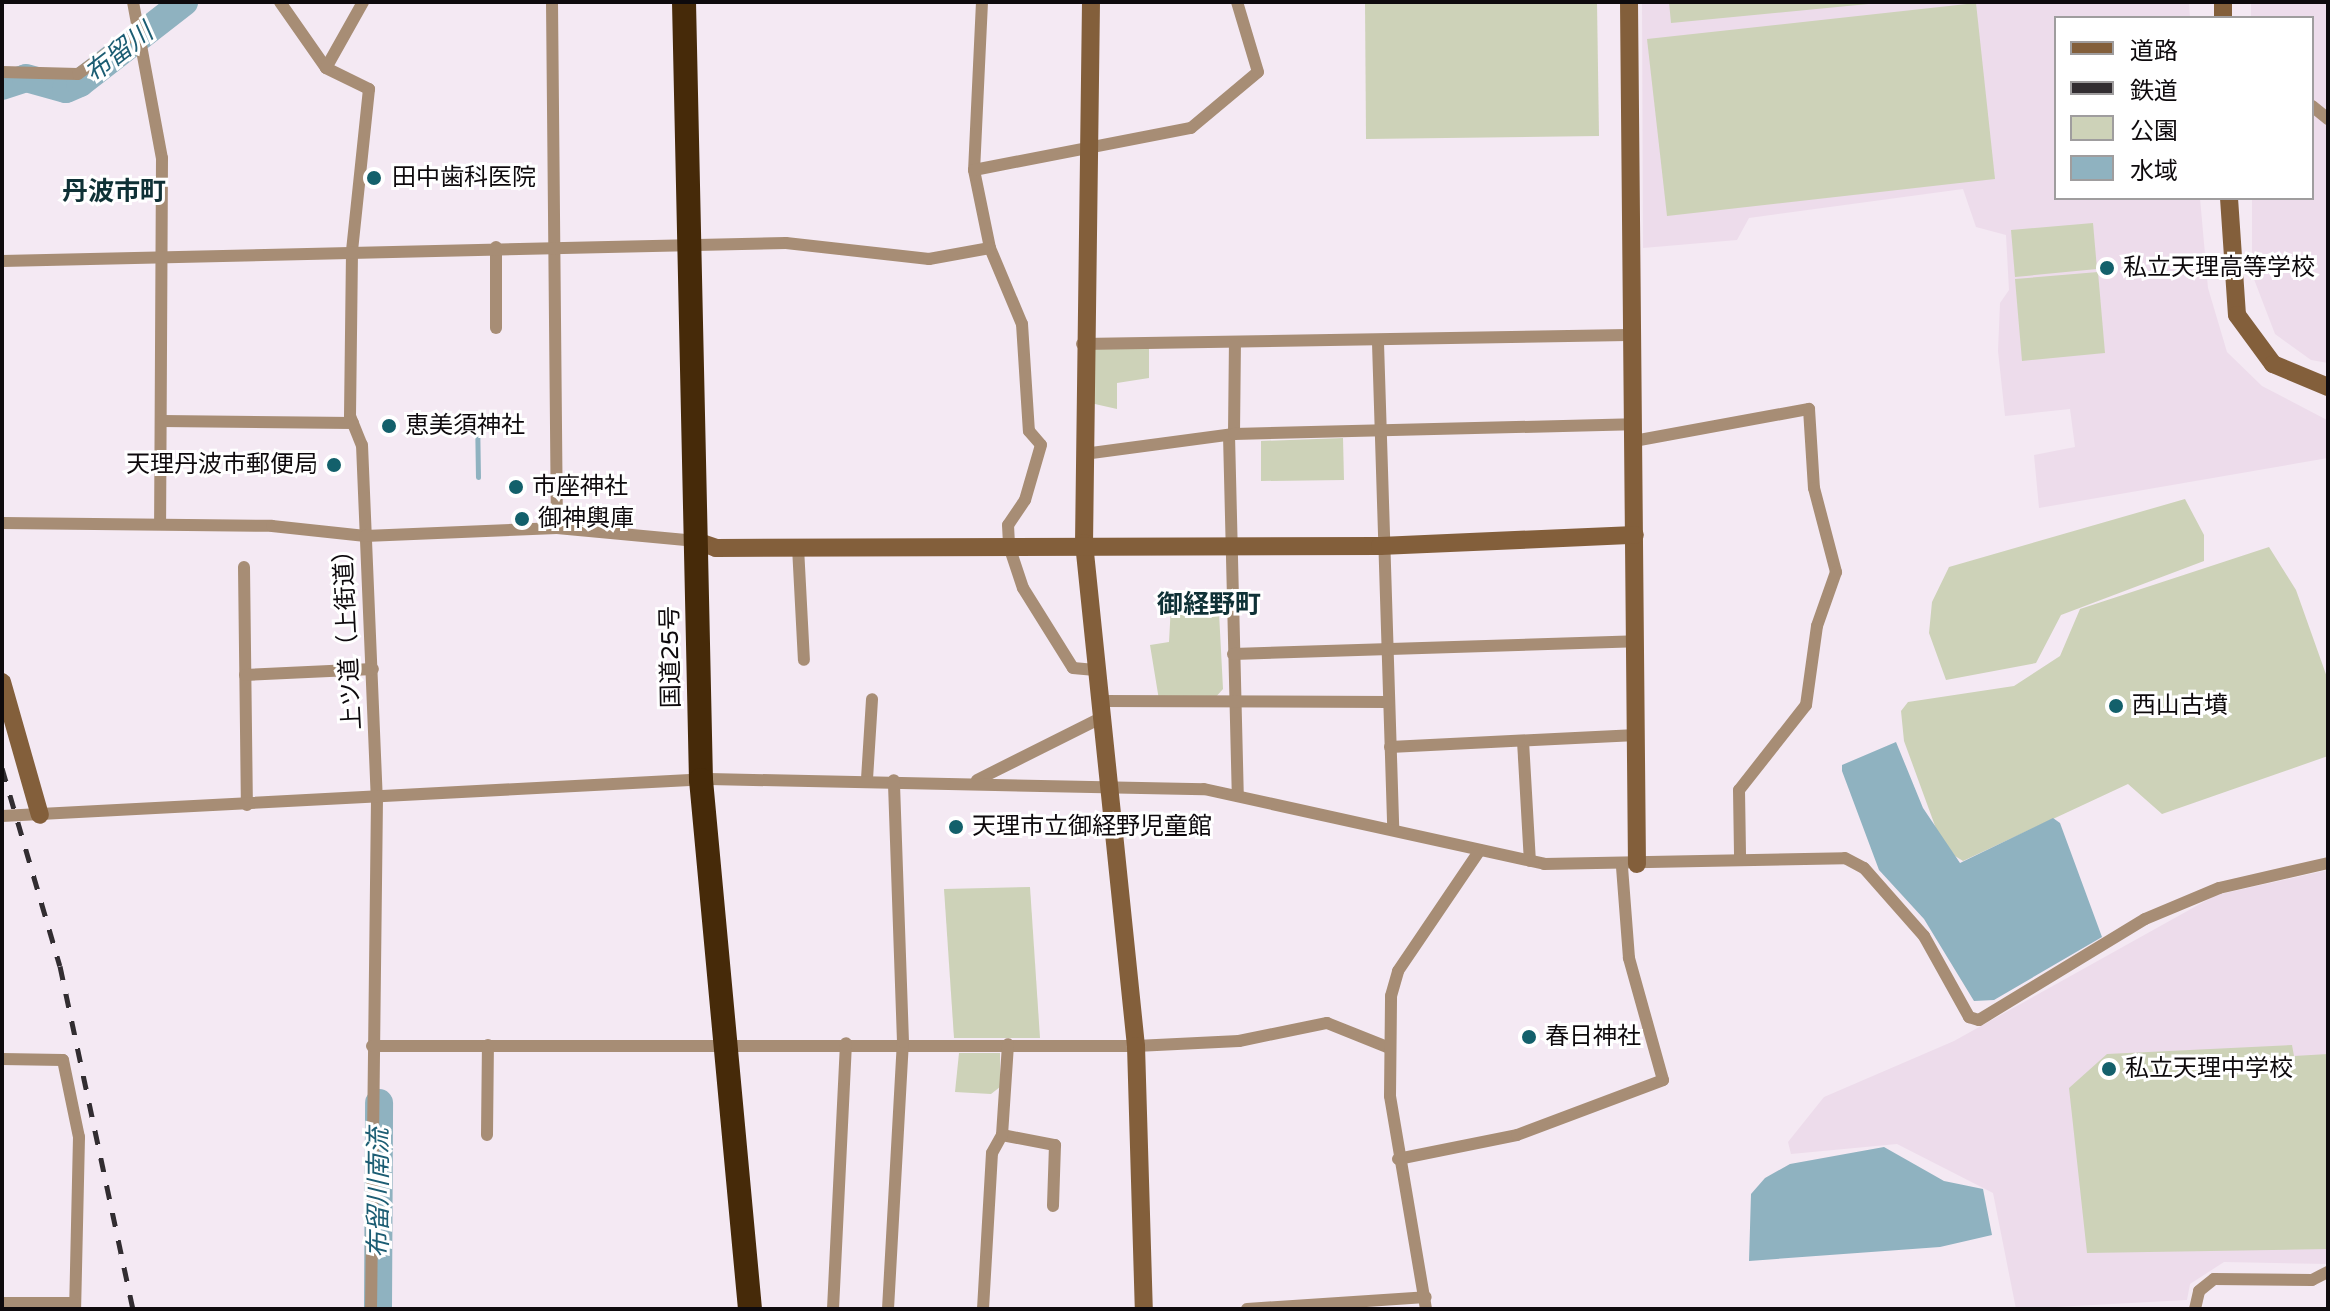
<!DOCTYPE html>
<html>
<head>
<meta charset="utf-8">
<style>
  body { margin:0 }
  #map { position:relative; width:2330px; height:1311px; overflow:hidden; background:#f4e9f3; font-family:"Varela Round","Noto Sans JP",sans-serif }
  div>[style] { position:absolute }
  .built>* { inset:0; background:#eddceb }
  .green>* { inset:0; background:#cdd2b8 }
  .water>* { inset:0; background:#8fb2c0 }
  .stream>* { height:5px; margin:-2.5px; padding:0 2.5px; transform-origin:2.5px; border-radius:2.5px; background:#8fb2c0 }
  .river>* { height:28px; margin:-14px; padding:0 14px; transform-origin:14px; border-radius:14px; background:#8fb2c0 }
  .street>* { height:12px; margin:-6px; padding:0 6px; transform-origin:6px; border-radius:6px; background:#a78d75 }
  .secondary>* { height:18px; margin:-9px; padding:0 9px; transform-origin:9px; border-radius:9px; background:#835f3b }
  .highway>* { height:24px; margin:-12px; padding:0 12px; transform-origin:12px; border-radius:12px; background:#462a09 }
  .rail>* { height:5px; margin-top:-2.5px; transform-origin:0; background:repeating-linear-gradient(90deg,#322d31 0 14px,transparent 0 28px) }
  .dots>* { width:22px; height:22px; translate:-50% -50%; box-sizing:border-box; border:4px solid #fff; border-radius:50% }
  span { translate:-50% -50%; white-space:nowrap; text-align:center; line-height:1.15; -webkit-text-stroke:6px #fff; paint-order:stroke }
  .poi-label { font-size:24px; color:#0e0a0d }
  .left { translate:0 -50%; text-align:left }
  .right { translate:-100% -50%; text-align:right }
  .street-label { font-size:24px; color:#0e0a0d }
  .water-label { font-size:26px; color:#1c5d73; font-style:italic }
  .neighbourhood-label { font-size:26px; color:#0f3136; font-weight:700 }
  .frame { position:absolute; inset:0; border:4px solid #0e0a0d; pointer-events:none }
  .legend { position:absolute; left:2054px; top:16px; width:260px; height:184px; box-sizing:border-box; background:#fff; border:2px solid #9f9d9e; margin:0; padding:10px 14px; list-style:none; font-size:24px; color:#0e0a0d }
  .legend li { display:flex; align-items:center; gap:16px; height:40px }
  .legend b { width:40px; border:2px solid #9f9d9e }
</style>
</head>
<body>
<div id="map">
  <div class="built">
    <div style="clip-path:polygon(1642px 2px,2189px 2px,2190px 18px,2056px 18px,2056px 198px,2200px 198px,2208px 288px,2227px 352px,2262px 386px,2327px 420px,2328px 458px,2039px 508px,2034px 455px,2075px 447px,2070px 409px,2005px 416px,1998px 351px,2000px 303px,2009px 290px,2006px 235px,1976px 227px,1963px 189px,1749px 218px,1737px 240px,1643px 248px)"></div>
    <div style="clip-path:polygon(2251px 2px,2328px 2px,2328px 363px,2311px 360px,2275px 334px,2252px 274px,2252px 198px,2312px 198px,2312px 18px,2251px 18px)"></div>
    <div style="clip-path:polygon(2328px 870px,2328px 1264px,2224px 1262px,2190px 1284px,2187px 1300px,2016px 1309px,1993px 1193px,1897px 1144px,1791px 1154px,1788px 1142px,1824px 1097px,1954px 1041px,2216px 895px)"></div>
  </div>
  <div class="green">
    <div style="clip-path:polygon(1365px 2px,1597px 2px,1599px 136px,1366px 139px)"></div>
    <div style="clip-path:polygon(1669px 2px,1889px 2px,1671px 23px)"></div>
    <div style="clip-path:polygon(1976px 3px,1995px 179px,1667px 216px,1647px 39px)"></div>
    <div style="clip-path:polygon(2093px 223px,2097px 269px,2015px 277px,2011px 230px)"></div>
    <div style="clip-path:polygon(2098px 272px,2105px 353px,2022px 361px,2015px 279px)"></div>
    <div style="clip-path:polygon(1149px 346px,1149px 378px,1117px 383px,1117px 409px,1086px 402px,1086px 347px)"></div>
    <div style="clip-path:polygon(1343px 438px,1344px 480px,1261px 481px,1261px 441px)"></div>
    <div style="clip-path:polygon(2185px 499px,2204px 535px,2204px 561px,2061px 615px,2036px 663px,1946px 680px,1929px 633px,1932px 602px,1949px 567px)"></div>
    <div style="clip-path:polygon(2269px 547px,2296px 590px,2328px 680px,2328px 756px,2162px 814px,2128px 784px,1963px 861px,1955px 856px,1938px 834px,1904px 741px,1901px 711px,1908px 702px,2014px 686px,2060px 656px,2080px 609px)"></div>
    <div style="clip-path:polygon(1218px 593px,1223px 689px,1214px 699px,1159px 700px,1150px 645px,1169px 642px,1171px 605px)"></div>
    <div style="clip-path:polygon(1030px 887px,1040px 1038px,954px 1038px,944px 889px)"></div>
    <div style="clip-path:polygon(2292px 1045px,2294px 1056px,2328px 1054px,2328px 1249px,2087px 1253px,2069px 1088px,2107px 1054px)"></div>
    <div style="clip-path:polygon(959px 1053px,1000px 1053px,1000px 1087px,991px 1094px,955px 1092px)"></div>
  </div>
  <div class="water">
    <div style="clip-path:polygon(1896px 742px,1923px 808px,1960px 863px,2053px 818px,2060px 823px,2102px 937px,1994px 1000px,1974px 1001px,1924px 919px,1879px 870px,1842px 771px,1842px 765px)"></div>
    <div style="clip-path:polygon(1884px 1147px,1944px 1181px,1983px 1189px,1992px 1235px,1940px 1247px,1749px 1261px,1751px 1194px,1765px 1178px,1790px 1164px)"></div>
  </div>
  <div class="stream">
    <div style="left:477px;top:414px;width:63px;rotate:89.1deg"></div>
  </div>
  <div class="river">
    <div style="left:2px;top:86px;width:25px;rotate:-18deg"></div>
    <div style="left:26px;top:78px;width:41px;rotate:15.4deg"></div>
    <div style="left:66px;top:89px;width:15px;rotate:-23deg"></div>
    <div style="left:80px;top:83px;width:132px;rotate:-37.9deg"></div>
    <div style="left:378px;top:1309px;width:206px;rotate:-89.7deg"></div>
  </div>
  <div class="street">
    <div style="left:133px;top:2px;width:159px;rotate:79.5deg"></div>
    <div style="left:162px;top:158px;width:366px;rotate:90.3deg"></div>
    <div style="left:280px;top:2px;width:80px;rotate:55.1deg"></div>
    <div style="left:326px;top:68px;width:48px;rotate:26deg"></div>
    <div style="left:369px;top:89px;width:164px;rotate:96deg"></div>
    <div style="left:352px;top:252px;width:164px;rotate:90.7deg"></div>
    <div style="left:350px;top:416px;width:31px;rotate:68deg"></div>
    <div style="left:362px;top:445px;width:353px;rotate:87.6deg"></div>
    <div style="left:377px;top:798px;width:511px;rotate:90.67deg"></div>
    <div style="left:552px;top:2px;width:526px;rotate:89.46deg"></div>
    <div style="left:982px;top:2px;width:168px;rotate:92.7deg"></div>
    <div style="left:974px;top:170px;width:80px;rotate:78.4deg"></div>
    <div style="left:990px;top:248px;width:82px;rotate:67.2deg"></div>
    <div style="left:1022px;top:324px;width:107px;rotate:86.3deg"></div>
    <div style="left:1029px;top:431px;width:18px;rotate:49deg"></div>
    <div style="left:1041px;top:445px;width:57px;rotate:106.2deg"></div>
    <div style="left:1025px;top:500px;width:30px;rotate:124deg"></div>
    <div style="left:1008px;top:525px;width:21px;rotate:87deg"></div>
    <div style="left:1009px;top:546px;width:44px;rotate:71.6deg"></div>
    <div style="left:1023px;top:588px;width:94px;rotate:58deg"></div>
    <div style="left:1073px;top:668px;width:25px;rotate:5deg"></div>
    <div style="left:326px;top:68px;width:76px;rotate:-60.7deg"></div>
    <div style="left:2px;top:72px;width:76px;rotate:1.5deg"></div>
    <div style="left:78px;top:74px;width:70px;rotate:-35.7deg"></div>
    <div style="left:2312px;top:106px;width:21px;rotate:39deg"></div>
    <div style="left:974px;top:170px;width:221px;rotate:-11deg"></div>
    <div style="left:1191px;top:128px;width:87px;rotate:-39.9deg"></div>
    <div style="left:1258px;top:72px;width:73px;rotate:-106.7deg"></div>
    <div style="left:496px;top:247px;width:81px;rotate:90deg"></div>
    <div style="left:2px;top:261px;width:784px;rotate:-1.32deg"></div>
    <div style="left:786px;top:243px;width:144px;rotate:6.4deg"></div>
    <div style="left:929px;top:259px;width:62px;rotate:-10.2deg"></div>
    <div style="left:1378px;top:343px;width:484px;rotate:88.2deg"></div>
    <div style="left:1082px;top:344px;width:546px;rotate:-0.94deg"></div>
    <div style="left:162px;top:421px;width:191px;rotate:0.6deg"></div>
    <div style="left:1234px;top:434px;width:90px;rotate:-89.4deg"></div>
    <div style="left:1229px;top:435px;width:361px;rotate:88.6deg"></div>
    <div style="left:1634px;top:441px;width:178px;rotate:-10.4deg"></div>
    <div style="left:1809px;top:409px;width:79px;rotate:86.4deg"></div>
    <div style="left:1814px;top:488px;width:87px;rotate:75.3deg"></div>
    <div style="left:1836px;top:572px;width:57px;rotate:109.4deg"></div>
    <div style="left:1817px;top:626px;width:80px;rotate:97.9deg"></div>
    <div style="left:1806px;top:705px;width:108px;rotate:128.2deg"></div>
    <div style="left:1739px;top:790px;width:65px;rotate:89.1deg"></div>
    <div style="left:1084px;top:454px;width:151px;rotate:-7.6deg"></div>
    <div style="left:1234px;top:434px;width:398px;rotate:-1.4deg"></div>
    <div style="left:2px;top:523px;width:270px;rotate:0.6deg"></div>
    <div style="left:272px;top:526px;width:94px;rotate:6.1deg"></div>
    <div style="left:365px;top:536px;width:192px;rotate:-2.4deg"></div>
    <div style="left:557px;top:528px;width:140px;rotate:5.3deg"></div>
    <div style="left:798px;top:547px;width:113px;rotate:87deg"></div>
    <div style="left:244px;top:567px;width:238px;rotate:89.3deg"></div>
    <div style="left:1233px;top:654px;width:403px;rotate:-1.8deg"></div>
    <div style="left:245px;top:675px;width:128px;rotate:-2.7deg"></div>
    <div style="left:1101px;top:701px;width:288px;rotate:0.2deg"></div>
    <div style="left:1523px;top:741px;width:120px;rotate:86.7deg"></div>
    <div style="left:1390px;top:747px;width:247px;rotate:-2.8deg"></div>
    <div style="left:867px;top:779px;width:80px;rotate:-86.4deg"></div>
    <div style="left:977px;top:780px;width:141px;rotate:-26.6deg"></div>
    <div style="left:2px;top:816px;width:708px;rotate:-3deg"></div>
    <div style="left:709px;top:779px;width:495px;rotate:1.2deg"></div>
    <div style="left:1204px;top:789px;width:348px;rotate:12.4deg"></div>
    <div style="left:1544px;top:864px;width:301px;rotate:-1.1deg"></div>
    <div style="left:1845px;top:858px;width:21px;rotate:28deg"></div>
    <div style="left:1864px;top:868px;width:91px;rotate:48.6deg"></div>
    <div style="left:1924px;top:936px;width:93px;rotate:60.9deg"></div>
    <div style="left:1969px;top:1017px;width:10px;rotate:17deg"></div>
    <div style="left:1979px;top:1020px;width:194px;rotate:-31.3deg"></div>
    <div style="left:2145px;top:919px;width:80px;rotate:-22.7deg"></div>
    <div style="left:2219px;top:888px;width:112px;rotate:-12.9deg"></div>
    <div style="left:372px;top:1046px;width:764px"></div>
    <div style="left:1136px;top:1046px;width:103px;rotate:-2.8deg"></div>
    <div style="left:1239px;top:1041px;width:90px;rotate:-11.6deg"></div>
    <div style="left:1327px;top:1023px;width:65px;rotate:21.8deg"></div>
    <div style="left:2px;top:1059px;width:61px;rotate:0.9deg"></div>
    <div style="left:63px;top:1060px;width:79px;rotate:78.3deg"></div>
    <div style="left:79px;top:1137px;width:172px;rotate:91.3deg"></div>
    <div style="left:487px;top:1135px;width:90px;rotate:-89.4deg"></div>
    <div style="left:1002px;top:1135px;width:54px;rotate:10.7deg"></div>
    <div style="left:1055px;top:1145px;width:61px;rotate:91.9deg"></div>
    <div style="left:1398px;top:1159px;width:121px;rotate:-11.4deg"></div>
    <div style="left:1517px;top:1135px;width:156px;rotate:-20.6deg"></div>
    <div style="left:1663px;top:1080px;width:127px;rotate:-105.6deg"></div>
    <div style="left:1629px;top:958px;width:92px;rotate:-94.4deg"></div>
    <div style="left:2px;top:1303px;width:73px"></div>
    <div style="left:833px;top:1309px;width:266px;rotate:-87.2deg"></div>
    <div style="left:888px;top:1309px;width:267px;rotate:-86.8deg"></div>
    <div style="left:903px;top:1042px;width:262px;rotate:-92deg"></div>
    <div style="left:983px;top:1309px;width:156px;rotate:-86.7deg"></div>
    <div style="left:992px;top:1153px;width:21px;rotate:-61deg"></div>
    <div style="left:1002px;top:1135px;width:91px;rotate:-86.2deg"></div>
    <div style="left:1247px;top:1309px;width:179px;rotate:-3.8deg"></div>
    <div style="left:1426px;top:1309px;width:216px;rotate:-99.6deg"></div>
    <div style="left:1390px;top:1096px;width:100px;rotate:-89.4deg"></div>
    <div style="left:1391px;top:996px;width:26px;rotate:-74deg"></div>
    <div style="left:1398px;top:971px;width:146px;rotate:-55.9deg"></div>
    <div style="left:2195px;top:1309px;width:18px;rotate:-77deg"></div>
    <div style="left:2199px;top:1291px;width:19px;rotate:-39deg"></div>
    <div style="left:2214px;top:1279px;width:98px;rotate:0.6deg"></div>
    <div style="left:2312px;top:1280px;width:18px;rotate:-27deg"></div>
  </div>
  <div class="secondary">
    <div style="left:1091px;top:2px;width:541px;rotate:90.74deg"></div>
    <div style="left:1084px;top:543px;width:506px;rotate:84.1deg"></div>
    <div style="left:1136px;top:1046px;width:263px;rotate:88.3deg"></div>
    <div style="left:1629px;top:2px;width:862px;rotate:89.47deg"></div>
    <div style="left:2223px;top:2px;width:16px;rotate:90deg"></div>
    <div style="left:2229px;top:198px;width:117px;rotate:86.1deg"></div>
    <div style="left:2237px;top:315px;width:61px;rotate:53.7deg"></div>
    <div style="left:2273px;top:364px;width:60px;rotate:22.7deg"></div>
    <div style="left:696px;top:541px;width:21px;rotate:19deg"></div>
    <div style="left:716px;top:548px;width:664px;rotate:-0.17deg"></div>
    <div style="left:1380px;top:546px;width:255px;rotate:-2.5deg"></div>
    <div style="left:2px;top:682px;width:138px;rotate:74.1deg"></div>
  </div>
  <div class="highway">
    <div style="left:684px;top:2px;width:778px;rotate:88.75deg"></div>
    <div style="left:701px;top:780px;width:531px;rotate:84.71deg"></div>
  </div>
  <div class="rail">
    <div style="left:2px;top:768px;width:206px;rotate:73.7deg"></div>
    <div style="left:60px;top:966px;width:351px;rotate:78deg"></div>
  </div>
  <div class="dots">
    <div style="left:374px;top:178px;background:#13606b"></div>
    <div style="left:2107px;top:268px;background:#13606b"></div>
    <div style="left:389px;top:426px;background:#13606b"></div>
    <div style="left:334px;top:465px;background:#13606b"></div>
    <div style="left:516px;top:487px;background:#13606b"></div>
    <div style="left:522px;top:519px;background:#13606b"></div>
    <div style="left:2116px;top:706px;background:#13606b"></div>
    <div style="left:956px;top:827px;background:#13606b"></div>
    <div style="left:1529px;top:1037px;background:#13606b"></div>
    <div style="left:2109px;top:1069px;background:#13606b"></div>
  </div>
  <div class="poi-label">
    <span class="left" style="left:392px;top:178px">田中歯科医院</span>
    <span class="left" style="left:2123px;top:268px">私立天理高等学校</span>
    <span class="left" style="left:405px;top:426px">恵美須神社</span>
    <span class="right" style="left:318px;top:465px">天理丹波市郵便局</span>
    <span class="left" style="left:532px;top:487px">市座神社</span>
    <span class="left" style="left:538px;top:519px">御神輿庫</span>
    <span class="left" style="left:2132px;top:706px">西山古墳</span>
    <span class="left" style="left:972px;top:827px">天理市立御経野児童館</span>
    <span class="left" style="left:1545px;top:1037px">春日神社</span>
    <span class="left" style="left:2125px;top:1069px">私立天理中学校</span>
  </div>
  <div class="street-label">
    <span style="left:348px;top:634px;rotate:-93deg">上ツ道（上街道）</span>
    <span style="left:671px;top:657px;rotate:-91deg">国道25号</span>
  </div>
  <div class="water-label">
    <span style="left:119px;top:53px;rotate:-38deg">布留川</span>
    <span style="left:379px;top:1193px;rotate:-90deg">布留川南流</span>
  </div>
  <div class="neighbourhood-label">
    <span style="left:114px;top:192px">丹波市町</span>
    <span style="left:1209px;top:605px">御経野町</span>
  </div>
  <div class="frame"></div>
  <ul class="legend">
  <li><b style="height:10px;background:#835f3b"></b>道路</li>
  <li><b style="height:10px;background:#322d31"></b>鉄道</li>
  <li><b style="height:22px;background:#cdd2b8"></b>公園</li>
  <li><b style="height:22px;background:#8fb2c0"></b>水域</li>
  </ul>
</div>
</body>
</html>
